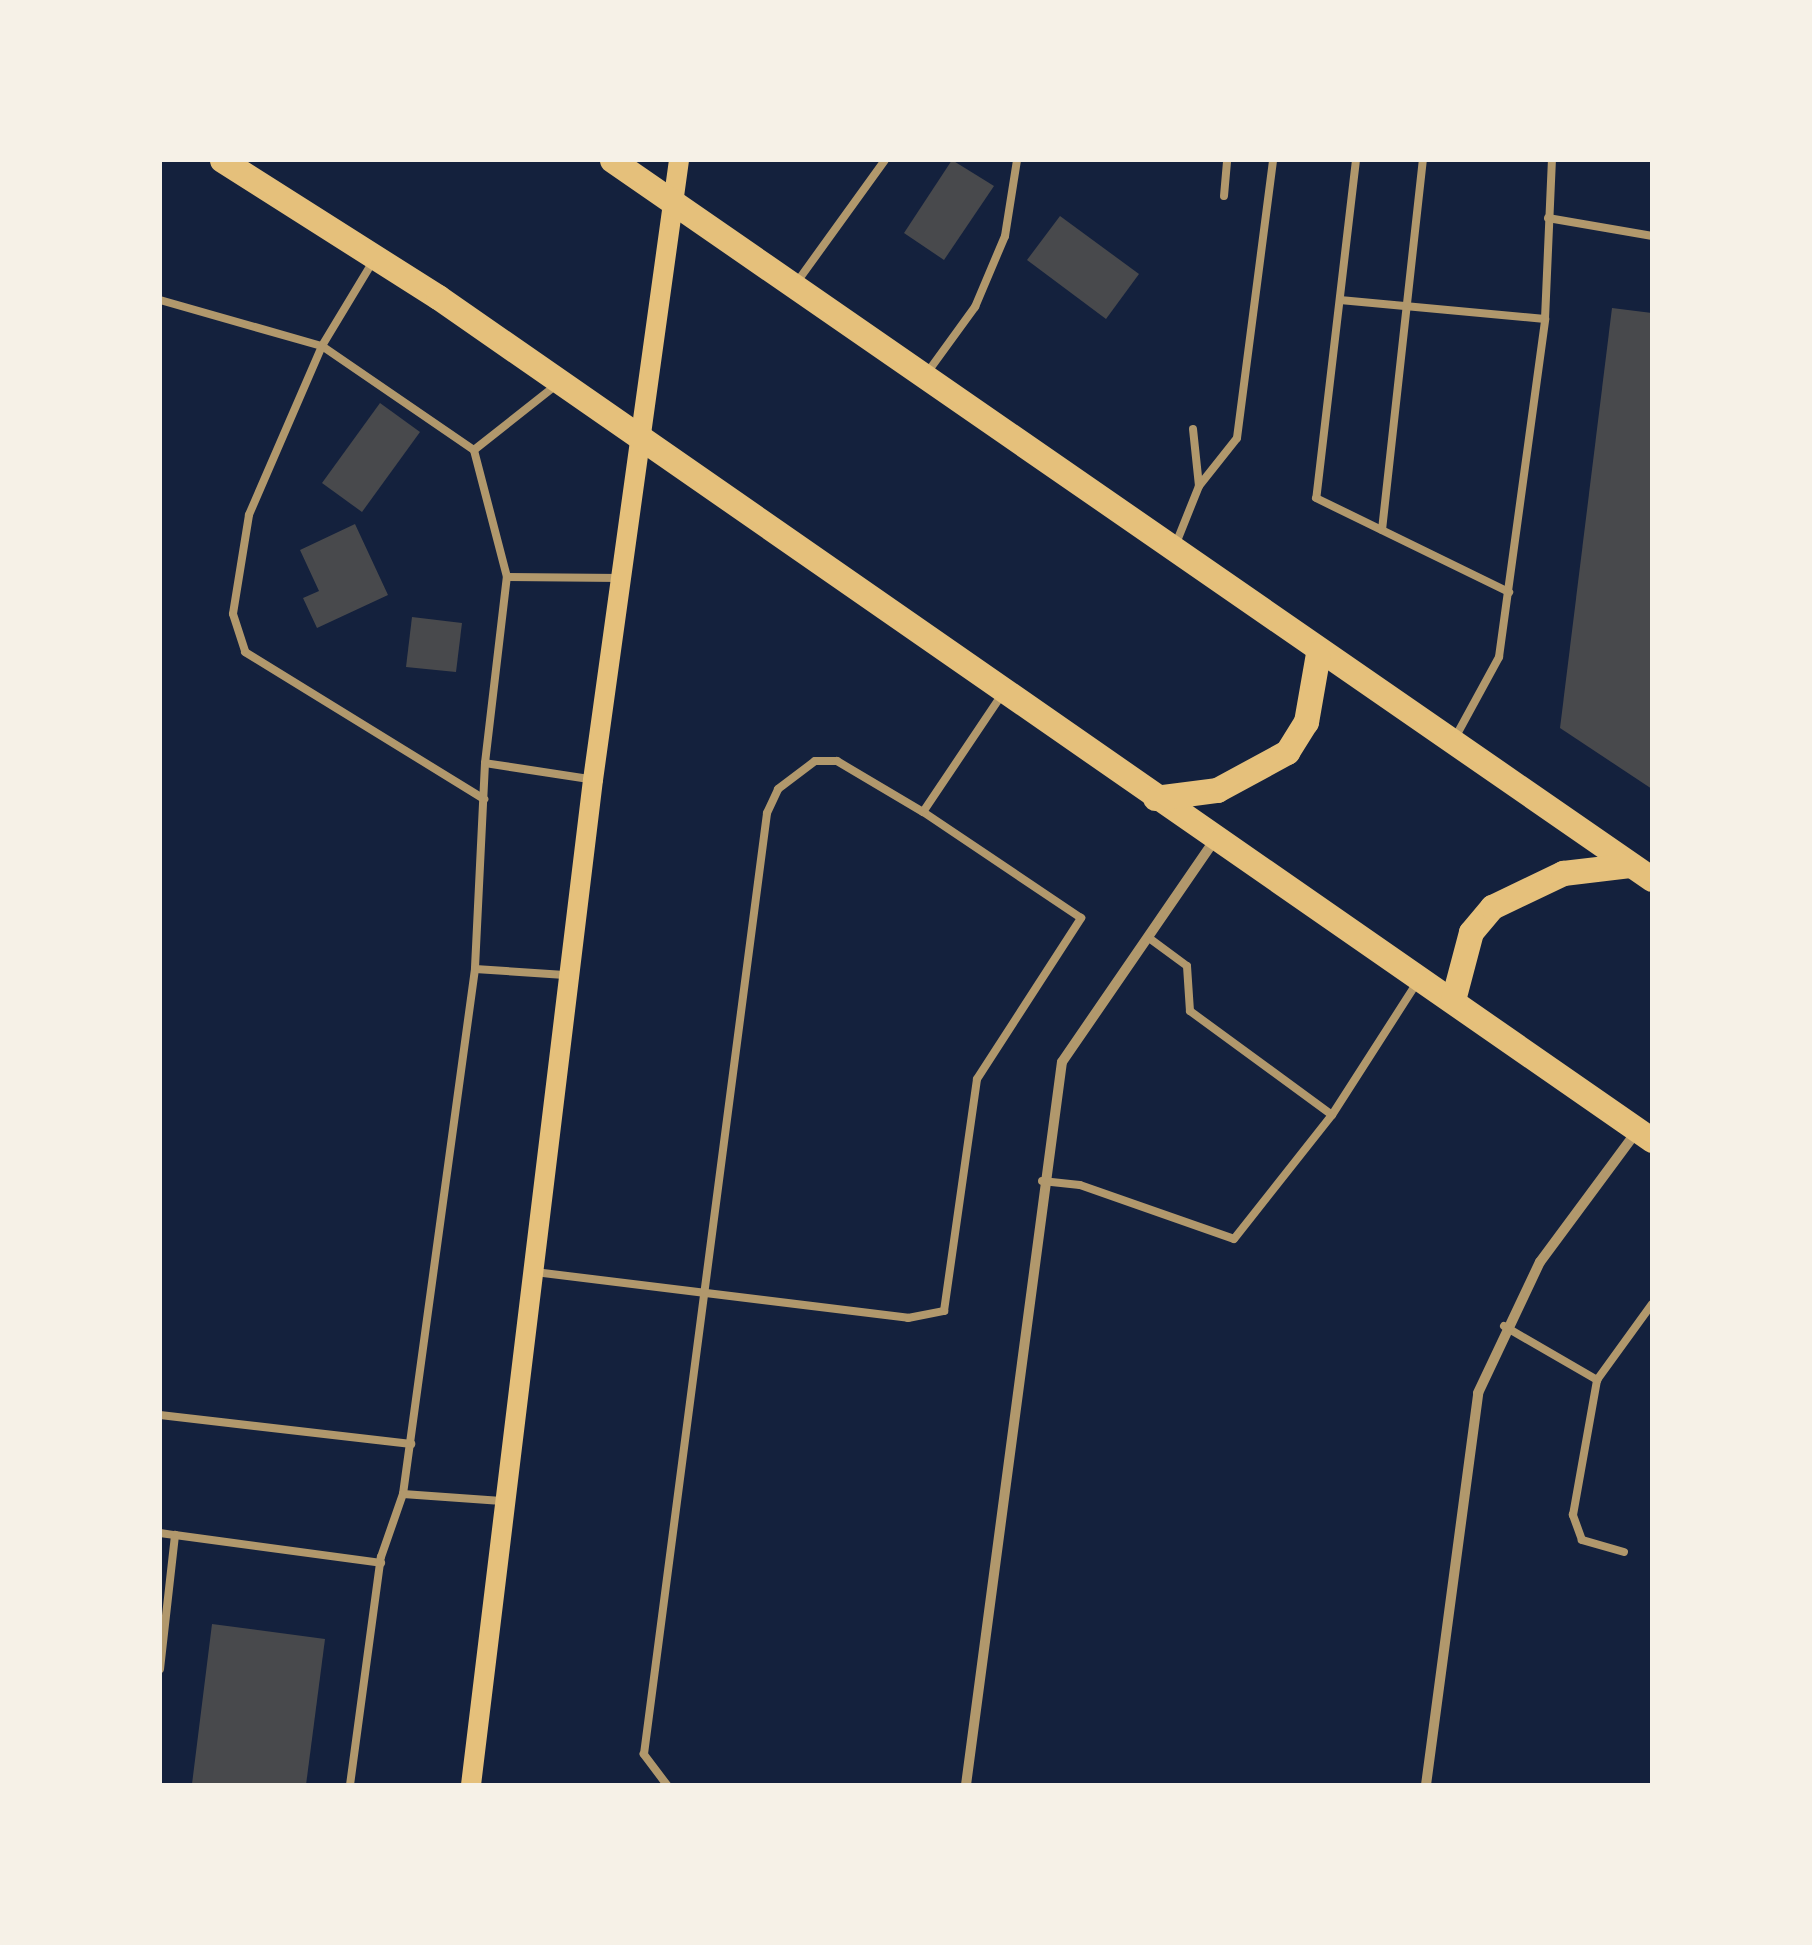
<!DOCTYPE html>
<html>
<head>
<meta charset="utf-8">
<style>
  body { margin:0 }
  #map { position:relative; width:1812px; height:1945px; overflow:hidden; background:#14213d; font-family:"Asap Condensed",sans-serif }
  div>[style] { position:absolute }
  .building>* { inset:0; background:#48494c }
  .service>* { height:8px; margin:-4px; padding:0 4px; transform-origin:4px; border-radius:4px; background:#b1986c }
  .minor>* { height:10px; margin:-5px; padding:0 5px; transform-origin:5px; border-radius:5px; background:#b1986c }
  .secondary>* { height:20px; margin:-10px; padding:0 10px; transform-origin:10px; border-radius:10px; background:#e5c07b }
  .primary>* { height:25px; margin:-12.5px; padding:0 12.5px; transform-origin:12.5px; border-radius:12.5px; background:#e5c07b }
  span { translate:-50% -50%; white-space:nowrap; text-align:center; line-height:1.15; -webkit-text-stroke:10px #f6f1e7; paint-order:stroke }
  .frame { position:absolute; inset:0; border:162px solid #f6f1e7; pointer-events:none }
</style>
</head>
<body>
<div id="map">
  <div class="building">
    <div style="clip-path:polygon(952px 160px,994px 186px,944px 260px,904px 233px)"></div>
    <div style="clip-path:polygon(1060px 216px,1139px 274px,1106px 319px,1027px 260px)"></div>
    <div style="clip-path:polygon(1612px 308px,1652px 313px,1652px 789px,1560px 728px)"></div>
    <div style="clip-path:polygon(380px 403px,420px 432px,362px 512px,322px 483px)"></div>
    <div style="clip-path:polygon(355px 524px,388px 595px,317px 628px,303px 598px,319px 591px,300px 550px)"></div>
    <div style="clip-path:polygon(412px 617px,462px 623px,456px 672px,406px 667px)"></div>
    <div style="clip-path:polygon(212px 1624px,325px 1639px,306px 1785px,192px 1784px)"></div>
  </div>
  <div class="service">
    <div style="left:1356px;top:160px;width:340px;rotate:96.7deg"></div>
    <div style="left:1316px;top:498px;width:215px;rotate:26deg"></div>
    <div style="left:1224px;top:196px;width:36px;rotate:-85deg"></div>
    <div style="left:1548px;top:218px;width:106px;rotate:9.8deg"></div>
    <div style="left:372px;top:263px;width:97px;rotate:121.1deg"></div>
    <div style="left:322px;top:346px;width:184px;rotate:34.4deg"></div>
    <div style="left:797px;top:282px;width:150px;rotate:-54.2deg"></div>
    <div style="left:160px;top:300px;width:168px;rotate:15.9deg"></div>
    <div style="left:322px;top:346px;width:184px;rotate:113.4deg"></div>
    <div style="left:249px;top:515px;width:100px;rotate:99.2deg"></div>
    <div style="left:233px;top:614px;width:40px;rotate:72deg"></div>
    <div style="left:245px;top:652px;width:281px;rotate:31.6deg"></div>
    <div style="left:1340px;top:300px;width:206px;rotate:5.3deg"></div>
    <div style="left:927px;top:373px;width:82px;rotate:-54deg"></div>
    <div style="left:975px;top:307px;width:77px;rotate:-67.1deg"></div>
    <div style="left:1005px;top:236px;width:77px;rotate:-81deg"></div>
    <div style="left:1193px;top:429px;width:57px;rotate:84deg"></div>
    <div style="left:1382px;top:530px;width:372px;rotate:-83.7deg"></div>
    <div style="left:1175px;top:546px;width:65px;rotate:-68.2deg"></div>
    <div style="left:1199px;top:486px;width:61px;rotate:-51.6deg"></div>
    <div style="left:1237px;top:438px;width:280px;rotate:-82.6deg"></div>
    <div style="left:507px;top:577px;width:131px;rotate:-104.6deg"></div>
    <div style="left:474px;top:450px;width:103px;rotate:-38.3deg"></div>
    <div style="left:1456px;top:736px;width:90px;rotate:-61.4deg"></div>
    <div style="left:1499px;top:657px;width:341px;rotate:-82.2deg"></div>
    <div style="left:1545px;top:319px;width:159px;rotate:-87.5deg"></div>
    <div style="left:485px;top:763px;width:206px;rotate:92.8deg"></div>
    <div style="left:475px;top:969px;width:530px;rotate:97.81deg"></div>
    <div style="left:403px;top:1494px;width:99px;rotate:4deg"></div>
    <div style="left:589px;top:779px;width:105px;rotate:-171.3deg"></div>
    <div style="left:485px;top:763px;width:187px;rotate:-83.3deg"></div>
    <div style="left:507px;top:577px;width:114px;rotate:0.5deg"></div>
    <div style="left:1149px;top:938px;width:47px;rotate:36.4deg"></div>
    <div style="left:1187px;top:966px;width:45px;rotate:86.2deg"></div>
    <div style="left:1190px;top:1011px;width:176px;rotate:36.2deg"></div>
    <div style="left:1332px;top:1115px;width:159px;rotate:-57.3deg"></div>
    <div style="left:475px;top:969px;width:90px;rotate:3.8deg"></div>
    <div style="left:1042px;top:1181px;width:38px;rotate:6deg"></div>
    <div style="left:1080px;top:1185px;width:163px;rotate:19.3deg"></div>
    <div style="left:1234px;top:1239px;width:158px;rotate:-51.7deg"></div>
    <div style="left:535px;top:1272px;width:376px;rotate:7deg"></div>
    <div style="left:908px;top:1318px;width:37px;rotate:-11deg"></div>
    <div style="left:944px;top:1311px;width:234px;rotate:-81.9deg"></div>
    <div style="left:977px;top:1079px;width:192px;rotate:-57.1deg"></div>
    <div style="left:1081px;top:918px;width:190px;rotate:-146.1deg"></div>
    <div style="left:1504px;top:1326px;width:108px;rotate:30.1deg"></div>
    <div style="left:160px;top:1415px;width:253px;rotate:6.6deg"></div>
    <div style="left:160px;top:1533px;width:15px;rotate:8deg"></div>
    <div style="left:1624px;top:1552px;width:44px;rotate:-164.1deg"></div>
    <div style="left:1582px;top:1540px;width:27px;rotate:-110deg"></div>
    <div style="left:1573px;top:1515px;width:137px;rotate:-79.9deg"></div>
    <div style="left:1597px;top:1380px;width:94px;rotate:-54.1deg"></div>
    <div style="left:160px;top:1669px;width:135px;rotate:-83.6deg"></div>
    <div style="left:175px;top:1535px;width:208px;rotate:7.7deg"></div>
    <div style="left:350px;top:1785px;width:230px;rotate:-82.3deg"></div>
    <div style="left:381px;top:1557px;width:67px;rotate:-70.8deg"></div>
    <div style="left:667px;top:1785px;width:39px;rotate:-127deg"></div>
    <div style="left:644px;top:1754px;width:949px;rotate:-82.55deg"></div>
    <div style="left:767px;top:813px;width:26px;rotate:-65deg"></div>
    <div style="left:778px;top:789px;width:46px;rotate:-37.1deg"></div>
    <div style="left:815px;top:761px;width:22px"></div>
    <div style="left:837px;top:761px;width:100px;rotate:30.7deg"></div>
    <div style="left:923px;top:812px;width:143px;rotate:-56.1deg"></div>
  </div>
  <div class="minor">
    <div style="left:966px;top:1785px;width:729px;rotate:-82.44deg"></div>
    <div style="left:1062px;top:1062px;width:268px;rotate:-55.5deg"></div>
    <div style="left:1426px;top:1785px;width:395px;rotate:-82.4deg"></div>
    <div style="left:1478px;top:1393px;width:145px;rotate:-64.7deg"></div>
    <div style="left:1540px;top:1262px;width:163px;rotate:-53.5deg"></div>
  </div>
  <div class="secondary">
    <div style="left:471px;top:1785px;width:1012px;rotate:-83.08deg"></div>
    <div style="left:593px;top:780px;width:626px;rotate:-82.1deg"></div>
  </div>
  <div class="primary">
    <div style="left:222px;top:160px;width:256px;rotate:32.4deg"></div>
    <div style="left:438px;top:297px;width:1478px;rotate:34.78deg"></div>
    <div style="left:612px;top:160px;width:1264px;rotate:34.66deg"></div>
    <div style="left:1155px;top:798px;width:63px;rotate:-7.4deg"></div>
    <div style="left:1217px;top:790px;width:80px;rotate:-28.5deg"></div>
    <div style="left:1287px;top:752px;width:36px;rotate:-58deg"></div>
    <div style="left:1306px;top:722px;width:70px;rotate:-80.1deg"></div>
    <div style="left:1453px;top:1000px;width:70px;rotate:-75.2deg"></div>
    <div style="left:1471px;top:932px;width:33px;rotate:-50deg"></div>
    <div style="left:1492px;top:907px;width:79px;rotate:-25.6deg"></div>
    <div style="left:1563px;top:873px;width:67px;rotate:-6.8deg"></div>
  </div>
  <div class="frame"></div>
</div>
</body>
</html>
